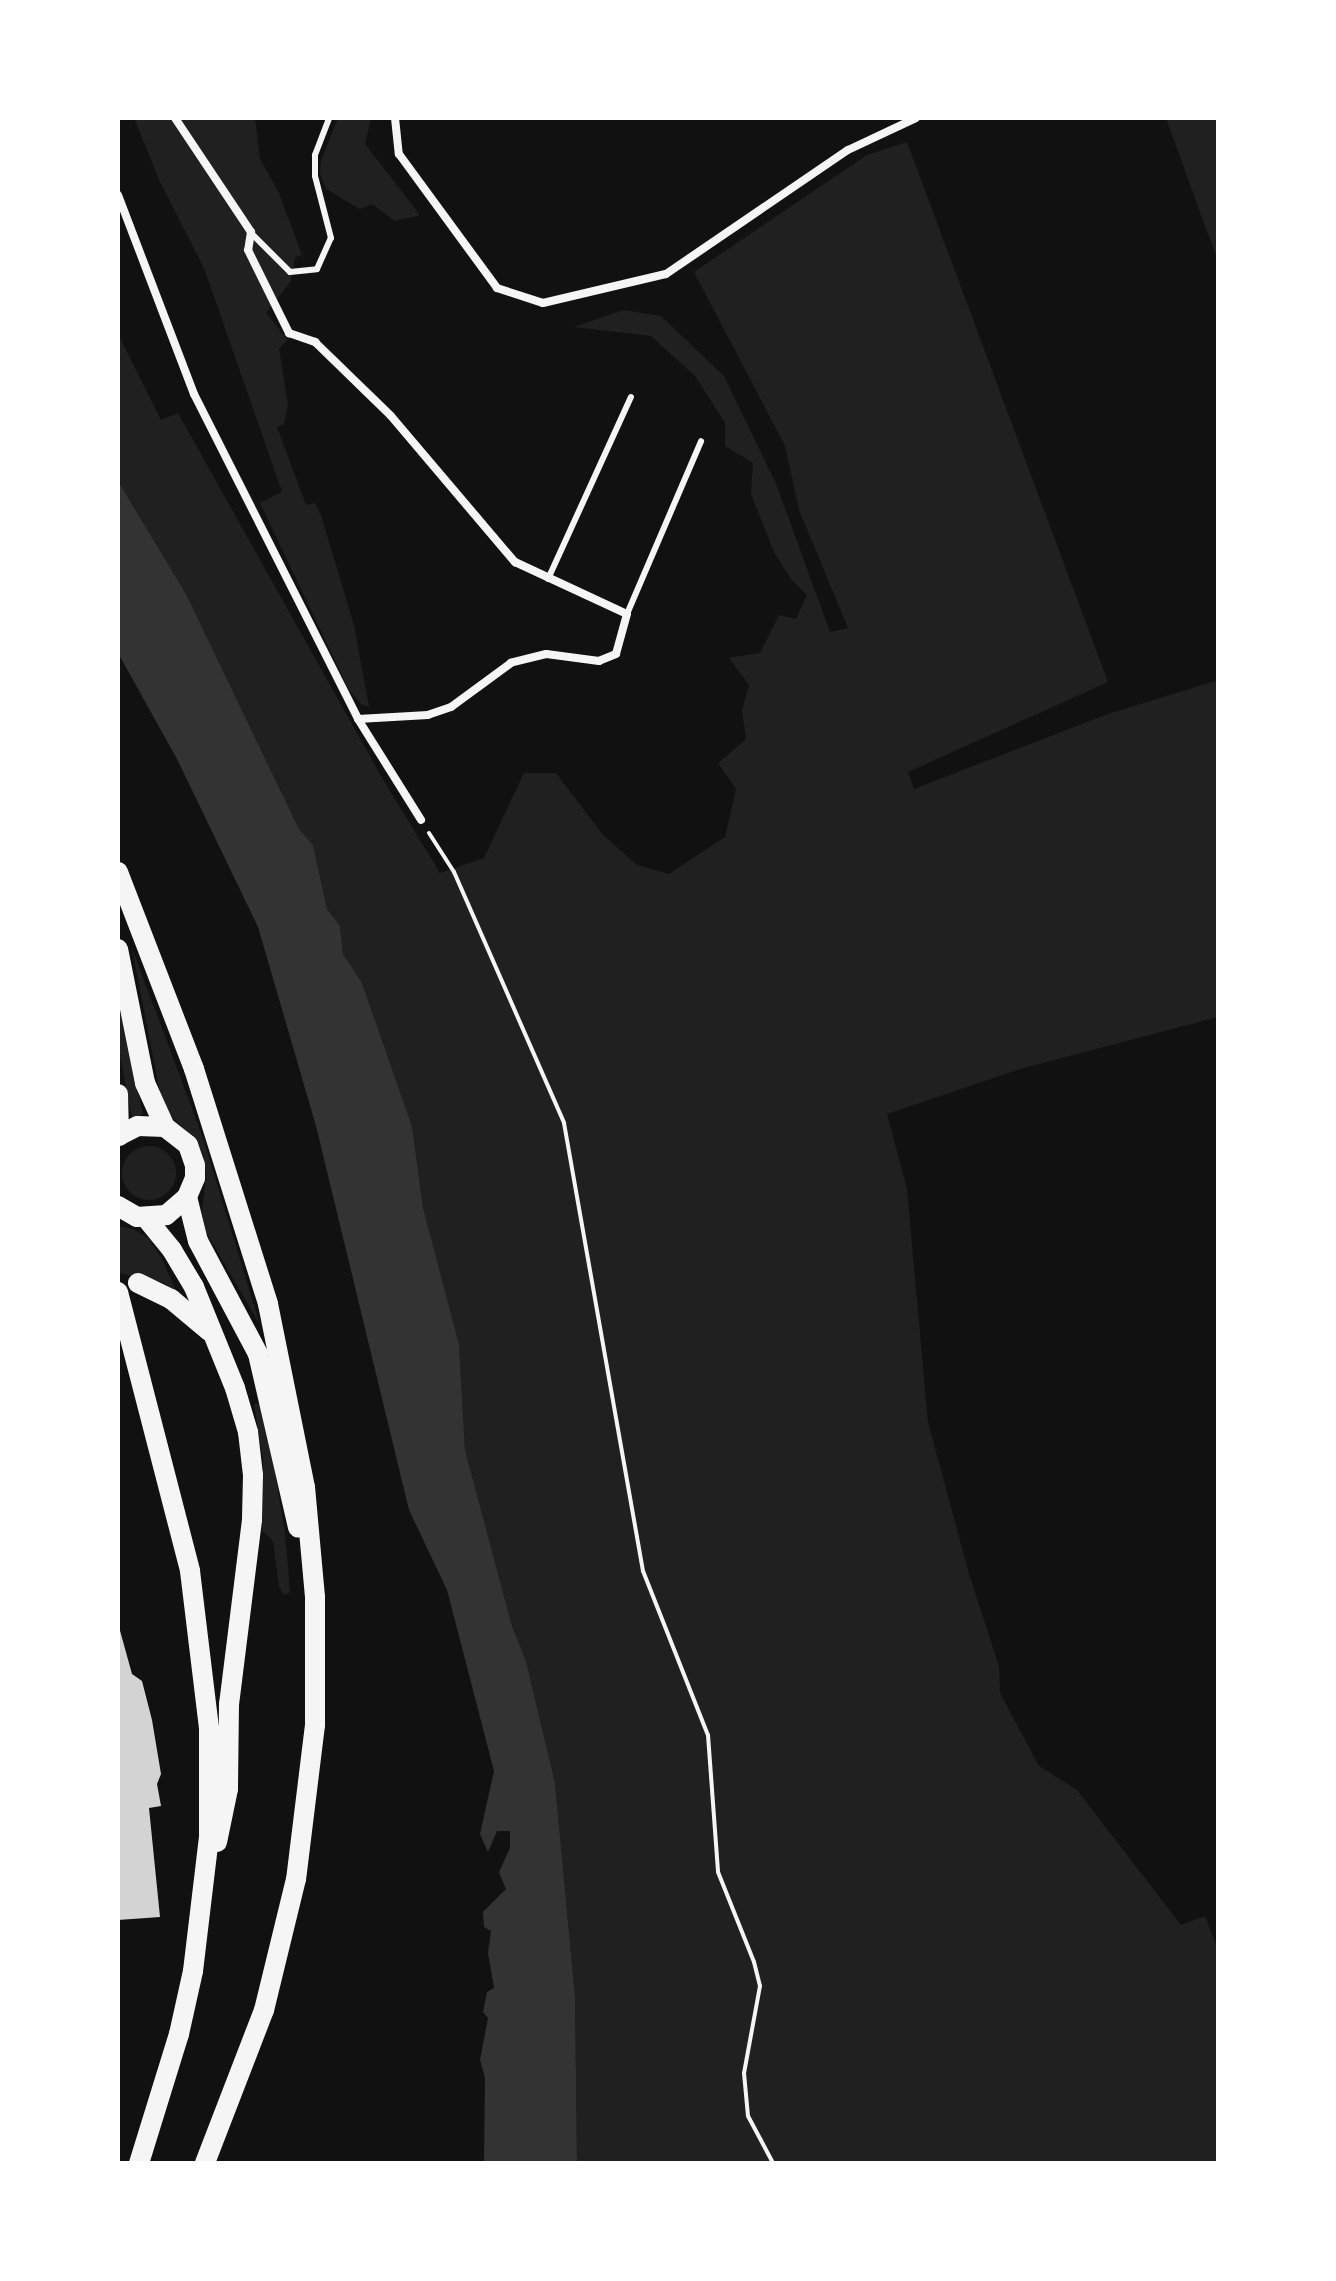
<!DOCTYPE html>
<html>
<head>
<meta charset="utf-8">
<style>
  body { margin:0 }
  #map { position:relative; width:1336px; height:2281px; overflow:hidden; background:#111; font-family:Bitter,serif }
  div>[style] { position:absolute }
  .green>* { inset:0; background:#202020 }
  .round { border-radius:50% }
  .water>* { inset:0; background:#333 }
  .building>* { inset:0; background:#d3d3d3 }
  .path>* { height:4px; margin:-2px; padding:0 2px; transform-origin:2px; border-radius:2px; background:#f5f5f5 }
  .service>* { height:6px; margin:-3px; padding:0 3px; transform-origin:3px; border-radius:3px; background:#f5f5f5 }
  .minor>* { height:8px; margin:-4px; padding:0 4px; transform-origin:4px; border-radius:4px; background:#f5f5f5 }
  .trunk>* { height:20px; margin:-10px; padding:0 10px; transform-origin:10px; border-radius:10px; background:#f5f5f5 }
  span { translate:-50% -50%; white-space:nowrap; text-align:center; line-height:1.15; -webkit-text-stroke:8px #fff; paint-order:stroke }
  .frame { position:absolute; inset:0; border:120px solid #fff; pointer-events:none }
</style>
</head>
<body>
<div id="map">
  <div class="green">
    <div style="clip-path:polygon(134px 118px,255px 118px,260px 159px,279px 193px,302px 255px,295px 257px,291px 281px,266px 313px,288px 340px,279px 348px,288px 405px,284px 424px,277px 427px,306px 505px,315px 503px,321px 515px,354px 625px,369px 707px,361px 704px,349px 690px,260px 503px,282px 492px,204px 268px,160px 182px)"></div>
    <div style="clip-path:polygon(338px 118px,371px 118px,365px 144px,420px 215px,395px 221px,372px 204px,360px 209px,326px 189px,320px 174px,321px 161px)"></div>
    <div style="clip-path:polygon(1166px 118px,1218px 118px,1218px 260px,1198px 207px)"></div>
    <div style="clip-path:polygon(907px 142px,1108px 682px,908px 772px,914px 789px,1105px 715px,1218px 680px,1218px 1017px,1020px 1069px,887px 1114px,907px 1189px,928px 1422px,969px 1574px,999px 1666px,1000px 1693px,1039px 1766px,1077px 1790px,1181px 1925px,1205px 1916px,1218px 1949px,1218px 2163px,577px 2163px,575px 1997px,555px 1783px,526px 1661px,512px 1626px,465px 1450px,459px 1344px,423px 1208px,412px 1126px,362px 983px,343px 954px,340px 926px,327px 909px,313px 845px,299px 829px,186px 594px,118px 481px,118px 334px,161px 420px,178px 413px,381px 776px,440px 873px,484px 858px,524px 773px,556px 773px,603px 835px,637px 865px,669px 874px,725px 837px,736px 789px,718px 763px,746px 739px,742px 710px,749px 685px,729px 658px,760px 653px,779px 615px,796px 619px,807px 595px,791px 579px,774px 552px,751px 494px,753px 463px,725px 446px,725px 423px,695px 376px,651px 336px,574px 327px,623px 310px,661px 316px,724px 376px,777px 486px,830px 632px,848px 628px,799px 510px,785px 446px,694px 272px,867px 155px)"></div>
    <div style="clip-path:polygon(132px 948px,203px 1138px,260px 1325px,206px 1232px,202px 1213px,206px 1173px,203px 1155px,195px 1139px,168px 1113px,160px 1093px)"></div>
    <div style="clip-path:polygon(118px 1001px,143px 1114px,132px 1118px,118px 1045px)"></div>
    <div class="round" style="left:122px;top:1146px;width:54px;height:54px"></div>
    <div style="clip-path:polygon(118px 1226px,133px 1229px,148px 1238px,161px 1257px,177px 1293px,162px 1282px,118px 1273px)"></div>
    <div style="clip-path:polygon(263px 1402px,285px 1532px,290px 1592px,284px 1595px,279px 1587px,273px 1541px,262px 1531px,263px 1460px,254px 1404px)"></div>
  </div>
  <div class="water">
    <div style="clip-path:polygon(118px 481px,186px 594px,299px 829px,313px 845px,327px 909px,340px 926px,343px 954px,362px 983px,412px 1126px,423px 1208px,459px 1344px,465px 1450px,512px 1626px,526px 1661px,555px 1783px,575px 1997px,577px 2163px,484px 2163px,485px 2078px,480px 2060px,488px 2018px,483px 2012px,487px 1992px,494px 1988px,488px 1953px,491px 1931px,484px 1927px,483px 1912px,506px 1889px,499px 1872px,510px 1848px,510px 1831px,497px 1831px,488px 1852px,480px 1834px,494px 1771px,447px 1590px,409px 1510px,316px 1126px,258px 927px,177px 759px,118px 653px)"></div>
  </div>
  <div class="building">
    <div style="clip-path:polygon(119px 1627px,132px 1674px,142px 1681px,152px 1720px,161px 1774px,157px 1784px,161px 1806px,149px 1808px,160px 1917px,118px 1920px)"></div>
  </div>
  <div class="path">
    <div style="left:429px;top:833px;width:46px;rotate:57.3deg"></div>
    <div style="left:454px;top:872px;width:274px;rotate:66.3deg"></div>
    <div style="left:564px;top:1123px;width:455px;rotate:80deg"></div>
    <div style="left:643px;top:1571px;width:176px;rotate:68.4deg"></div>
    <div style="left:708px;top:1735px;width:137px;rotate:85.8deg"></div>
    <div style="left:718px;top:1872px;width:97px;rotate:68.2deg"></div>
    <div style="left:754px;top:1962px;width:25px;rotate:76deg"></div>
    <div style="left:760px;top:1986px;width:88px;rotate:100.4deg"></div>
    <div style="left:744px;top:2073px;width:43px;rotate:84.7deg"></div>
    <div style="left:748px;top:2116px;width:53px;rotate:62deg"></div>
  </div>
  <div class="service">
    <div style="left:251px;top:233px;width:55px;rotate:45deg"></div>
    <div style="left:290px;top:272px;width:27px;rotate:-6deg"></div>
    <div style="left:317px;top:269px;width:34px;rotate:-66deg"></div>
    <div style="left:331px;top:238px;width:64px;rotate:-104.5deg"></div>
    <div style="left:315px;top:176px;width:21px;rotate:-90deg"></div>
    <div style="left:315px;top:155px;width:40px;rotate:-69deg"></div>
    <div style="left:548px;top:579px;width:200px;rotate:-65.5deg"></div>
    <div style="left:627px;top:614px;width:188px;rotate:-66.8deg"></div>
  </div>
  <div class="minor">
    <div style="left:175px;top:118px;width:137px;rotate:56.3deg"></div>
    <div style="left:251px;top:232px;width:18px;rotate:99deg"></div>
    <div style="left:248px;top:250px;width:93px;rotate:63.7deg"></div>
    <div style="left:289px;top:333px;width:28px;rotate:19deg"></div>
    <div style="left:315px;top:342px;width:106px;rotate:44.2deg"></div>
    <div style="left:391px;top:416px;width:192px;rotate:49.7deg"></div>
    <div style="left:515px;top:562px;width:123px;rotate:24.9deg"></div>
    <div style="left:627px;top:614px;width:41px;rotate:105.4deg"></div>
    <div style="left:616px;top:654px;width:18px;rotate:158deg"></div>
    <div style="left:599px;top:661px;width:53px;rotate:-172.5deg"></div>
    <div style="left:546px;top:654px;width:36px;rotate:166deg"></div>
    <div style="left:511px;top:663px;width:74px;rotate:143.7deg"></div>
    <div style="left:451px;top:707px;width:24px;rotate:161deg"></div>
    <div style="left:428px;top:715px;width:70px;rotate:176.7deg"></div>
    <div style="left:395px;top:118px;width:36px;rotate:84deg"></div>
    <div style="left:399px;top:154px;width:166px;rotate:53.8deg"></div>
    <div style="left:497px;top:288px;width:48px;rotate:18.1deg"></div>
    <div style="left:543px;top:303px;width:126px;rotate:-13.3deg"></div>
    <div style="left:666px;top:274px;width:220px;rotate:-34.3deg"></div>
    <div style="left:848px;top:150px;width:75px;rotate:-25.2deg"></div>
    <div style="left:118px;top:195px;width:213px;rotate:69.1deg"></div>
    <div style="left:194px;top:394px;width:364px;rotate:63.2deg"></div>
    <div style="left:358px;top:719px;width:119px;rotate:58deg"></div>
  </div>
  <div class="trunk">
    <div style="left:118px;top:872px;width:211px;rotate:68.9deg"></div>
    <div style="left:194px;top:1069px;width:246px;rotate:72.5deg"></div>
    <div style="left:268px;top:1304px;width:187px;rotate:78.6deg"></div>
    <div style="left:305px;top:1487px;width:110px;rotate:84.8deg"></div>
    <div style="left:315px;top:1597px;width:128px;rotate:90deg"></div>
    <div style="left:315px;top:1725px;width:155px;rotate:97deg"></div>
    <div style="left:296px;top:1879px;width:135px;rotate:103.7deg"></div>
    <div style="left:264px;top:2010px;width:164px;rotate:111.1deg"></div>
    <div style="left:118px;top:949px;width:137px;rotate:78.6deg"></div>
    <div style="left:145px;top:1083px;width:48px;rotate:65.6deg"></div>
    <div style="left:118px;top:1094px;width:42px;rotate:88.6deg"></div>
    <div style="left:118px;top:1136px;width:22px;rotate:-27deg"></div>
    <div style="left:138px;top:1126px;width:27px;rotate:2deg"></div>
    <div style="left:165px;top:1127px;width:29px;rotate:38deg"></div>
    <div style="left:188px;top:1145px;width:21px;rotate:71deg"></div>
    <div style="left:195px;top:1165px;width:13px;rotate:90deg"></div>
    <div style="left:195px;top:1178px;width:21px;rotate:113deg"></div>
    <div style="left:187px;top:1197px;width:28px;rotate:139deg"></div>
    <div style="left:166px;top:1215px;width:29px;rotate:176deg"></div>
    <div style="left:137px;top:1217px;width:22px;rotate:-150deg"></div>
    <div style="left:187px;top:1197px;width:45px;rotate:76deg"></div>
    <div style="left:198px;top:1241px;width:128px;rotate:62deg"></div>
    <div style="left:258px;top:1354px;width:178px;rotate:77deg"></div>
    <div style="left:146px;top:1218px;width:41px;rotate:50.9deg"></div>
    <div style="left:172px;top:1250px;width:43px;rotate:59.3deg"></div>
    <div style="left:194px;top:1287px;width:109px;rotate:67.9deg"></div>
    <div style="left:235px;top:1388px;width:46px;rotate:73.5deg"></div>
    <div style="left:248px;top:1432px;width:43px;rotate:83.4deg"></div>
    <div style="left:253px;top:1475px;width:45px;rotate:91.3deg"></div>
    <div style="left:252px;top:1520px;width:185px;rotate:97.1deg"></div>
    <div style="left:229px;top:1704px;width:85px;rotate:90.7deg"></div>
    <div style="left:228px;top:1789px;width:54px;rotate:101.7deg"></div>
    <div style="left:138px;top:1283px;width:37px;rotate:26deg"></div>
    <div style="left:171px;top:1299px;width:50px;rotate:40.1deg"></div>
    <div style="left:118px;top:1292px;width:288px;rotate:75.5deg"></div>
    <div style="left:190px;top:1571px;width:158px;rotate:83.1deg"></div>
    <div style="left:209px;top:1728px;width:109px;rotate:90deg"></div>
    <div style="left:209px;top:1837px;width:135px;rotate:96.8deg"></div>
    <div style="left:193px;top:1971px;width:65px;rotate:102.5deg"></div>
    <div style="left:179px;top:2034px;width:135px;rotate:107.2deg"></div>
  </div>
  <div class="frame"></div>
</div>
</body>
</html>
